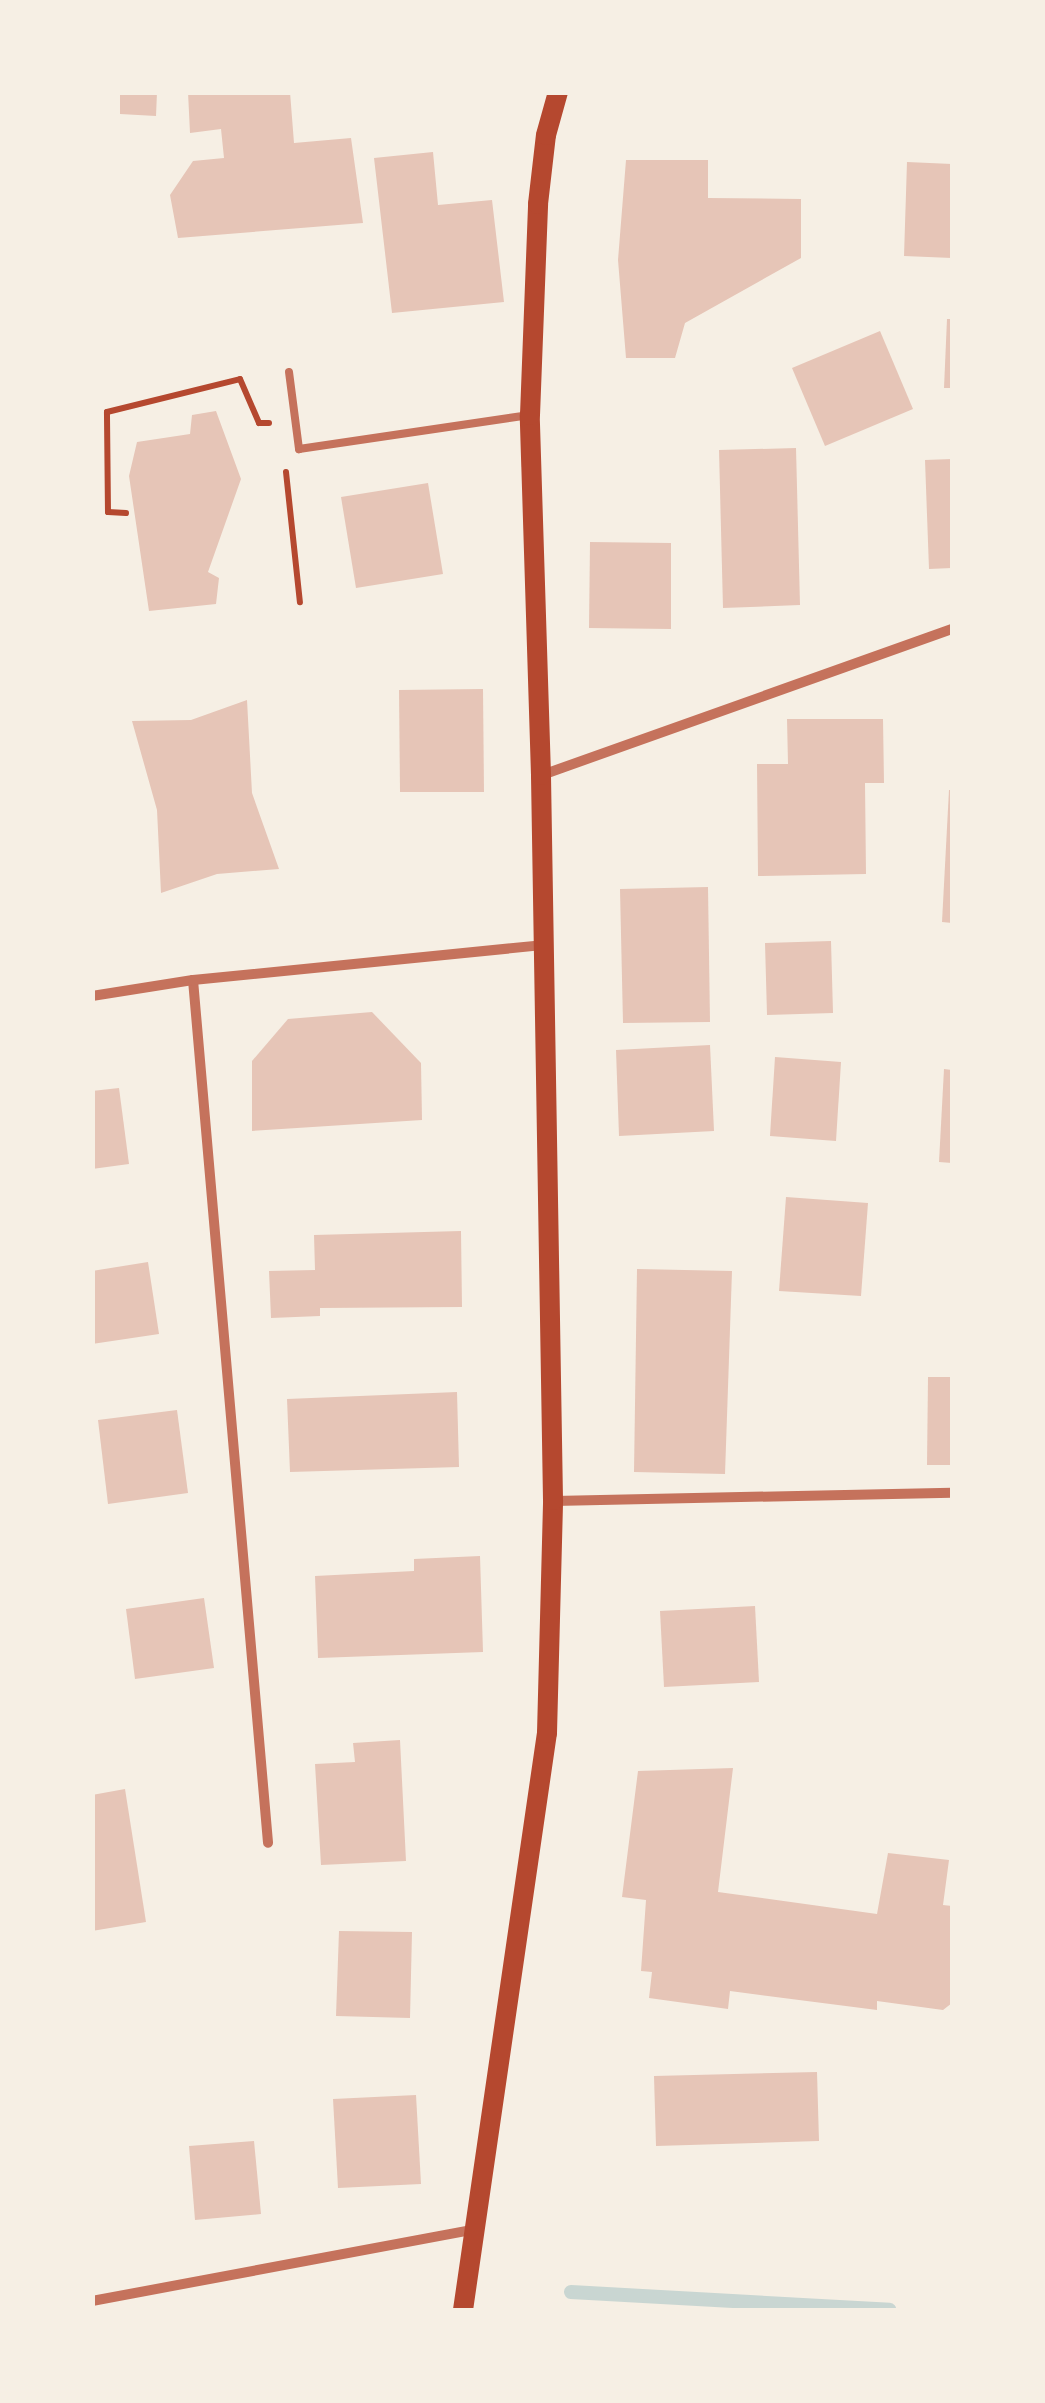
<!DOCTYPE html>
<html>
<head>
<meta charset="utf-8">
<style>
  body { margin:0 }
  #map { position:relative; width:1045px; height:2403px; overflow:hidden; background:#f6efe4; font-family:"Asap Condensed",sans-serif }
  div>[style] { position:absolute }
  .stream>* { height:14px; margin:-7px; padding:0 7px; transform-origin:7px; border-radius:7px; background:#c9d6d2 }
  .building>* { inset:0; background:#e6c5b7 }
  .path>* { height:6px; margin:-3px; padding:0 3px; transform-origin:3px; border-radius:3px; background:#b5482f }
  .service>* { height:8px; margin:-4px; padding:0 4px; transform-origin:4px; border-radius:4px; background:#c5725c }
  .minor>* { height:10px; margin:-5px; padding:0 5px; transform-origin:5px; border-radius:5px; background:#c5725c }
  .secondary>* { height:20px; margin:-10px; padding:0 10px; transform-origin:10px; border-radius:10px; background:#b5482f }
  span { translate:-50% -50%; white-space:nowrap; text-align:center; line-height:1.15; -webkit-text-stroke:8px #f6efe4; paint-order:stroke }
  .frame { position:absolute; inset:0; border:95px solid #f6efe4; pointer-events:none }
</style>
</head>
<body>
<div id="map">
  <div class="stream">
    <div style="left:571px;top:2292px;width:319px;rotate:3.2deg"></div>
  </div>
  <div class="building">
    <div style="clip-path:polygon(120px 92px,157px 92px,156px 116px,120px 114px)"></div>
    <div style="clip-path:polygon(188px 92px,290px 92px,294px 143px,351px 138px,363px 223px,178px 238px,170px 195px,193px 161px,224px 158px,221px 129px,190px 133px)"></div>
    <div style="clip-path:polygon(433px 152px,438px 205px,492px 200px,504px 302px,392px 313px,374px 158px)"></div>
    <div style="clip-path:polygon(626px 160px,708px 160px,708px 198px,801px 199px,801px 258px,685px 323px,675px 358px,626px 358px,618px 260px)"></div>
    <div style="clip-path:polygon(907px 162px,952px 164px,952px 258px,904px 256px)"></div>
    <div style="clip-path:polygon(947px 319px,952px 319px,952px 388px,944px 388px)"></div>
    <div style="clip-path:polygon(880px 331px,913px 409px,825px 446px,792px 368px)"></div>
    <div style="clip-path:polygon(216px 411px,241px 479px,208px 572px,219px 578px,216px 604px,149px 611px,129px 476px,137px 442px,190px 434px,192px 415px)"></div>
    <div style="clip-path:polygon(796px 448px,800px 605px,723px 608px,719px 450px)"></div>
    <div style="clip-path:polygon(952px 459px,952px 568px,929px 569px,925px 460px)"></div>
    <div style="clip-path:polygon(428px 483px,443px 574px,356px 588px,341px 497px)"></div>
    <div style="clip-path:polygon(590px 542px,671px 543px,671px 629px,589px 628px)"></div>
    <div style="clip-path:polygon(483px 689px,484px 792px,400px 792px,399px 690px)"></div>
    <div style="clip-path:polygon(247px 700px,252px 793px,279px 869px,217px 874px,161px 893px,157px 810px,132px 721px,191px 720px)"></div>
    <div style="clip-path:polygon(787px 719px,883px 719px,884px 783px,865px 783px,866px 874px,758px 876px,757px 764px,788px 764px)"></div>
    <div style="clip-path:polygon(949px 790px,952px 790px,952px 923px,942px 922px)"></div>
    <div style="clip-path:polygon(708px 887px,710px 1022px,623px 1023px,620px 889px)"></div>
    <div style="clip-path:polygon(831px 941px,833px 1013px,767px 1015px,765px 943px)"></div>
    <div style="clip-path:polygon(372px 1012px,421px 1063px,422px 1120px,252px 1131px,252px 1061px,288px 1019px)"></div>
    <div style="clip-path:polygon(710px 1045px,714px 1131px,619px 1136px,616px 1050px)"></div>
    <div style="clip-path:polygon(775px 1057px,841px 1062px,836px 1141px,770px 1136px)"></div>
    <div style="clip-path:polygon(944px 1069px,952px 1070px,952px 1163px,939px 1162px)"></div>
    <div style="clip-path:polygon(119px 1088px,129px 1164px,92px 1169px,92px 1091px)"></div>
    <div style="clip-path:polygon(786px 1197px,868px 1203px,861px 1296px,779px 1291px)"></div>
    <div style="clip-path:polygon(461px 1231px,462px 1307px,320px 1308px,320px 1316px,271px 1318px,269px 1271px,315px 1270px,314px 1235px)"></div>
    <div style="clip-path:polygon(148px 1262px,159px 1334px,92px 1344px,92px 1271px)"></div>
    <div style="clip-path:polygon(637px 1269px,732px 1271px,725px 1474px,634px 1472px)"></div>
    <div style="clip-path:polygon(928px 1377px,952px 1377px,952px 1465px,927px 1465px)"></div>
    <div style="clip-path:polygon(457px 1392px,459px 1467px,290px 1472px,287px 1399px)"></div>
    <div style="clip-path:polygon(177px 1410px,188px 1493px,108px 1504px,98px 1420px)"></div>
    <div style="clip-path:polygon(480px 1556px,483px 1652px,318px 1658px,315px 1576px,414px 1571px,414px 1559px)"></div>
    <div style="clip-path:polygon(204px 1598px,214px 1668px,135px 1679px,126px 1609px)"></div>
    <div style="clip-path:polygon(755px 1606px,759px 1682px,664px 1687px,660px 1611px)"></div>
    <div style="clip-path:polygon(400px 1740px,406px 1861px,321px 1865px,315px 1764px,355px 1762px,353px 1743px)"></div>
    <div style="clip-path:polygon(733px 1768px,718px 1892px,877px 1914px,888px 1853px,949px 1860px,943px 1905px,952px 1906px,952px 2003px,943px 2010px,877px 2001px,877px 2010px,730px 1991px,728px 2009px,649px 1998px,652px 1972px,641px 1971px,646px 1900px,622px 1897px,638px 1771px)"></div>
    <div style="clip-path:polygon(125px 1789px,146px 1922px,92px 1931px,92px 1795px)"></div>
    <div style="clip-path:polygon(339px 1931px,412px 1932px,410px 2018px,336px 2016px)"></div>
    <div style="clip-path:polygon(817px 2072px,819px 2141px,656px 2146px,654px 2076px)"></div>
    <div style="clip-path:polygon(416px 2095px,421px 2184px,338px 2188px,333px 2099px)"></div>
    <div style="clip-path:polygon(254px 2141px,261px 2214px,195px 2220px,189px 2146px)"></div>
  </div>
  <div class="path">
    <div style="left:286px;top:472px;width:131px;rotate:83.9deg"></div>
    <div style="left:126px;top:513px;width:18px;rotate:-177deg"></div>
    <div style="left:108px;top:512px;width:100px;rotate:-90.6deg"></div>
    <div style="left:107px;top:412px;width:137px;rotate:-13.9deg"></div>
    <div style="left:240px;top:379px;width:48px;rotate:66.6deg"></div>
    <div style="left:259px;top:423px;width:10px"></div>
  </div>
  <div class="service">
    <div style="left:289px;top:372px;width:78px;rotate:82.6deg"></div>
    <div style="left:299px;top:449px;width:233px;rotate:-8.4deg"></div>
  </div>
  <div class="minor">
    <div style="left:542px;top:775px;width:435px;rotate:-19.6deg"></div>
    <div style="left:193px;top:980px;width:866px;rotate:85.03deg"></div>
    <div style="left:92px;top:996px;width:102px;rotate:-9deg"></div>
    <div style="left:193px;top:980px;width:351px;rotate:-5.7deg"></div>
    <div style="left:554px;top:1501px;width:398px;rotate:-1.2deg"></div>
    <div style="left:92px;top:2301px;width:388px;rotate:-10.6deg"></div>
  </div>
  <div class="secondary">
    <div style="left:463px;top:2310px;width:583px;rotate:-81.72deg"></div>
    <div style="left:547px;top:1733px;width:233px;rotate:-88.5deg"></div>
    <div style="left:553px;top:1500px;width:725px;rotate:-90.95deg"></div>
    <div style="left:541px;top:775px;width:360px;rotate:-91.8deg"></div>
    <div style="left:530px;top:415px;width:211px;rotate:-87.8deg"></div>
    <div style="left:538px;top:204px;width:69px;rotate:-83.4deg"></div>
    <div style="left:546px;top:135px;width:45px;rotate:-74.4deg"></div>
  </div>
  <div class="frame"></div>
</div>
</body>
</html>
